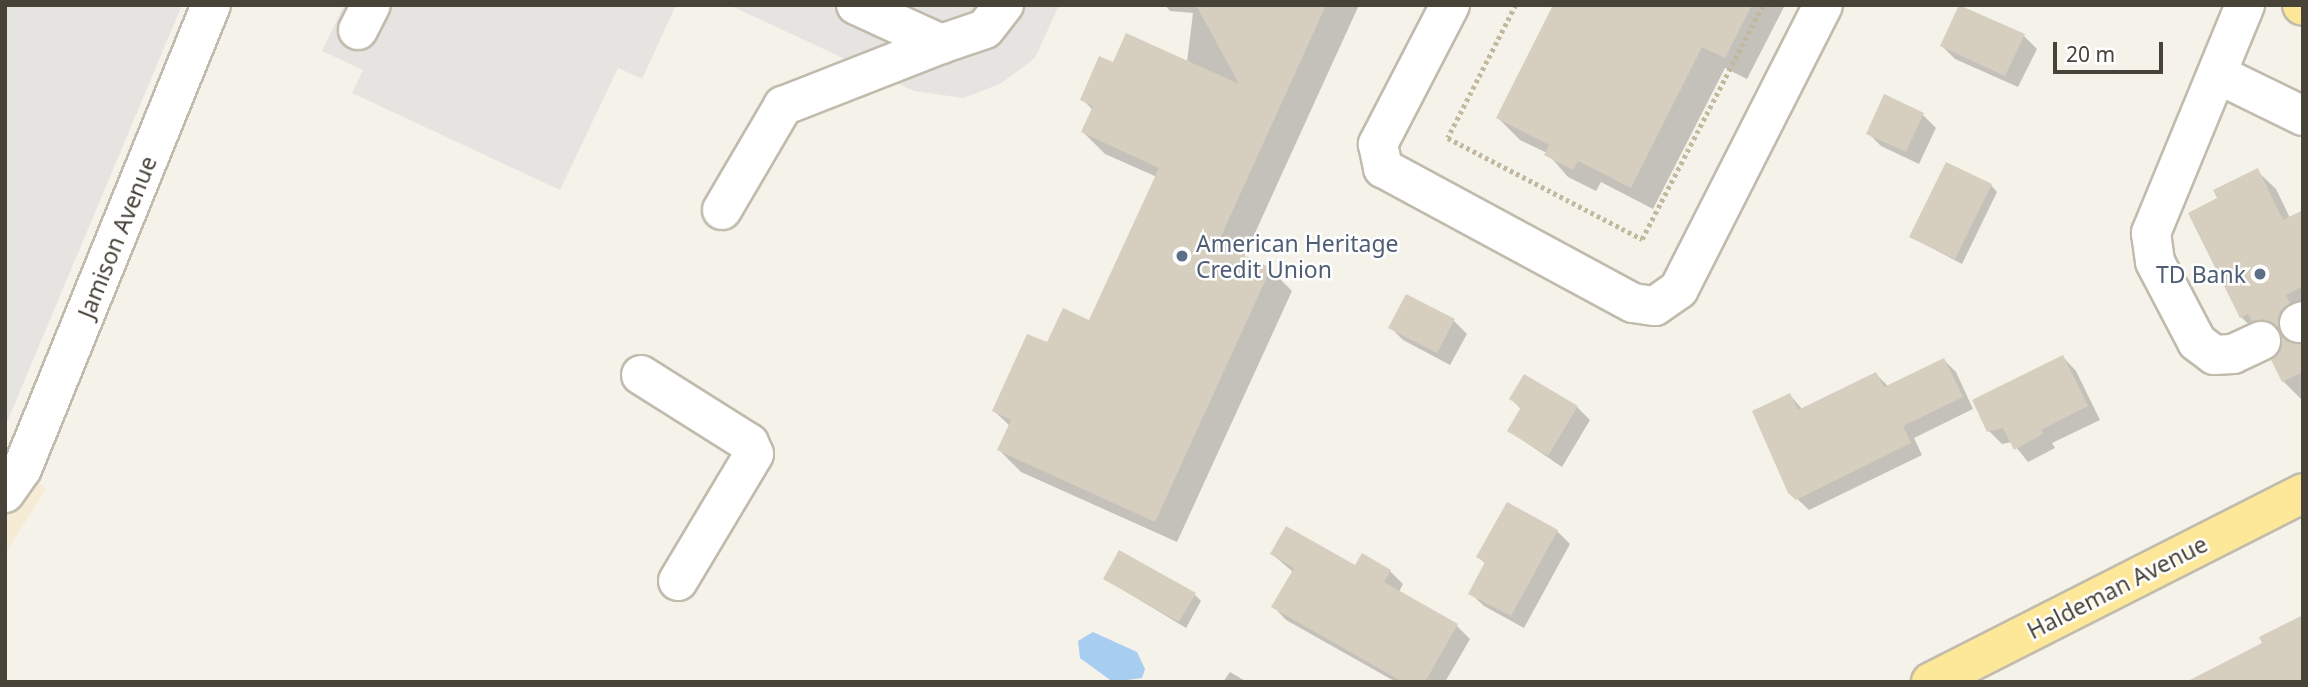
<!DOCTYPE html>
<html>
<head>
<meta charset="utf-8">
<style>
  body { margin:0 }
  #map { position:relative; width:2308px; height:687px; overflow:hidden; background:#f5f2ea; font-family:"Noto Sans",sans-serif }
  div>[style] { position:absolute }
  .commercial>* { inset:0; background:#f6ebd5 }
  .parking>* { inset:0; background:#e6e4e1 }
  .water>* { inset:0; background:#a7cdf0 }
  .shadow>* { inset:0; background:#0003 }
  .building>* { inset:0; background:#d6cfbf }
  .path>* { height:4.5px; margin-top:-2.25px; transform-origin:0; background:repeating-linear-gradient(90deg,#c2b89d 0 3.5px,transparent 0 7px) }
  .roads { filter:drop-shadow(2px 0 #c0bbac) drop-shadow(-2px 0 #c0bbac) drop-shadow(0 2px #c0bbac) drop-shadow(0 -2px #c0bbac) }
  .minor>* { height:38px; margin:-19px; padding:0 19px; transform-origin:19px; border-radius:19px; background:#fff }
  .major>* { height:38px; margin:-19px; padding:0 19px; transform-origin:19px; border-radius:19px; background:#fde89a }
  .dots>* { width:19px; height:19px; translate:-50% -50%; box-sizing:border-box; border:4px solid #fff; border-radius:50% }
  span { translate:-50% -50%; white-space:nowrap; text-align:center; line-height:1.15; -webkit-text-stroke:5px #fff; paint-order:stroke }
  .street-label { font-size:23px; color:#484338 }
  .service-label { font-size:23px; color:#4e5e75 }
  .left { translate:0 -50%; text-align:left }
  .right { translate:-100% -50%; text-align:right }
  .frame { position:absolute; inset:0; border:7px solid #484338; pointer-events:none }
  .scale { position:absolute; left:2053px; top:42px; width:110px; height:32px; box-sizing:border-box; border:4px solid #484338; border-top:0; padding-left:9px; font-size:21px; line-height:24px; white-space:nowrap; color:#484338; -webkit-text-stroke:5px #fff; paint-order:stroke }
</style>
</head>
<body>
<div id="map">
  <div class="commercial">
    <div style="clip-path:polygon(5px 454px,46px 489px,5px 554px)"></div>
  </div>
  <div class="parking">
    <div style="clip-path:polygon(5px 5px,182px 5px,5px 427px)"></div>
    <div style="clip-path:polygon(344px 5px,676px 5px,642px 79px,618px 68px,560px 190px,352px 93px,363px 70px,322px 51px)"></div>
    <div style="clip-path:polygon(729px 5px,1059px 5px,1035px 58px,1000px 84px,963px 98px,914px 91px)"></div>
  </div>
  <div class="water">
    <div style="clip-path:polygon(1093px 632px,1137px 652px,1145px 669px,1142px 678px,1113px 682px,1080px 658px,1078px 641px)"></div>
  </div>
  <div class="shadow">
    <div style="clip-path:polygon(1165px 5px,1359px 5px,1244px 257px,1270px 269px,1292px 291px,1177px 542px,1021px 472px,999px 450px,1010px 426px,994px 411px,1047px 345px,1090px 323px,1157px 177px,1105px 154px,1083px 132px,1093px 110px,1082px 99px,1114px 64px,1187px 62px,1193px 13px,1170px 11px)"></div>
    <div style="clip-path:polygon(1555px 5px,1782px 5px,1784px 7px,1747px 79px,1725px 68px,1653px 209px,1601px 182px,1596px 191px,1568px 177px,1547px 153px,1520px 140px,1498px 118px)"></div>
    <div style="clip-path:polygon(2024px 36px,2037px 49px,2018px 87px,1955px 59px,1942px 46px)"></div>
    <div style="clip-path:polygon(1885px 97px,1923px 115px,1936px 128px,1919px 164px,1881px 146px,1868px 133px)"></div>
    <div style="clip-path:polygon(2257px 171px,2276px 189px,2290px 218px,2303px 221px,2303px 326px,2296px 347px,2303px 345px,2301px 399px,2283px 381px,2283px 337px,2260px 335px,2241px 317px,2220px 199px)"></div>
    <div style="clip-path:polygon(1991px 185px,1997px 192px,1962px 264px,1911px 237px)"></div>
    <div style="clip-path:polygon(1454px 321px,1467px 334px,1450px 365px,1403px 340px,1390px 327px)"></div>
    <div style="clip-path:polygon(2063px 357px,2076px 371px,2100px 420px,2052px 443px,2055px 448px,2028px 462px,2012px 442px,2002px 444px,1989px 431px)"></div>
    <div style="clip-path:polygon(1944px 360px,1956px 372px,1973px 409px,1914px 438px,1922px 455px,1809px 510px,1790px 492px,1790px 395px,1803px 410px,1876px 374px,1889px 387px)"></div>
    <div style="clip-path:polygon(1511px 399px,1577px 407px,1590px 420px,1562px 467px,1509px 431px,1521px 409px)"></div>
    <div style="clip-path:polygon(1557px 531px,1570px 544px,1524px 628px,1484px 606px,1470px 593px,1486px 564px,1478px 557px)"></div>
    <div style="clip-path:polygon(1272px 554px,1390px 571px,1403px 584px,1399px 592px,1457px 626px,1470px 639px,1445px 682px,1396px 682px,1286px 620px,1273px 606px,1293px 572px)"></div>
    <div style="clip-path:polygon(1105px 579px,1195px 595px,1201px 601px,1186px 628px)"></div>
    <div style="clip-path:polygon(1230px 672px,1247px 682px,1223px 682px)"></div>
  </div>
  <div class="building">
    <div style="clip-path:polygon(1196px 5px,1326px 5px,1218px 243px,1271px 268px,1155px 522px,997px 450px,1011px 420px,992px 411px,1027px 334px,1047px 342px,1063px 308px,1089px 320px,1159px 168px,1081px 132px,1093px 106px,1080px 100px,1099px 56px,1113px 62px,1126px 33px,1239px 84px)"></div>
    <div style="clip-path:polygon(1553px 5px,1752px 5px,1725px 58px,1702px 47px,1631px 188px,1578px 161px,1573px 170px,1544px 155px,1549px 145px,1496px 118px)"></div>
    <div style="clip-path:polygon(1959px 5px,2025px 34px,2005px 76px,1940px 46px)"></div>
    <div style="clip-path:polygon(1884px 94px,1924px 113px,1906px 152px,1866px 134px)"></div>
    <div style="clip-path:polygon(1946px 162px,1992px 184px,1955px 259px,1909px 237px)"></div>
    <div style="clip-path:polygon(2258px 168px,2283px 220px,2303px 210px,2303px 286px,2286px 295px,2290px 303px,2280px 312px,2279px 329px,2264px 319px,2252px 321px,2248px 314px,2240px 318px,2188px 213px,2217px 198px,2213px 190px)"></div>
    <div style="clip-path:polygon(1406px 294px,1455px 319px,1437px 353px,1388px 328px)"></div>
    <div style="clip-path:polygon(2282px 335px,2288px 342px,2303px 344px,2303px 372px,2282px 382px,2271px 360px,2279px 353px)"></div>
    <div style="clip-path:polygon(2063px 355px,2088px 406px,2041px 430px,2043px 434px,2014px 450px,2003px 428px,1987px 432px,1972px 400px)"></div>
    <div style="clip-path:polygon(1944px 358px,1963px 397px,1903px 426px,1911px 443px,1796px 500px,1788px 493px,1752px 411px,1790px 393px,1798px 410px,1876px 372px,1884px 387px)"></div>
    <div style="clip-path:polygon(1524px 374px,1578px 406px,1548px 456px,1507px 431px,1521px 407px,1509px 399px)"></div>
    <div style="clip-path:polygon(1507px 502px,1558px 530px,1511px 616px,1468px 594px,1485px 562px,1476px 557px)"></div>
    <div style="clip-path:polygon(1286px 526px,1355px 565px,1362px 553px,1391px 570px,1384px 582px,1458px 624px,1425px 682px,1403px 682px,1271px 607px,1294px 568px,1270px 554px)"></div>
    <div style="clip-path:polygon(1119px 550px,1196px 593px,1179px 622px,1103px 579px)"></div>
    <div style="clip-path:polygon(2303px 615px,2303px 682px,2186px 682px,2262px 643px,2259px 637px)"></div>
  </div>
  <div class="path">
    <div style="left:1516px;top:5px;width:149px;rotate:117.1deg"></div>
    <div style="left:1448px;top:138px;width:219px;rotate:27.5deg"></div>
    <div style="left:1642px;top:239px;width:263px;rotate:-62.7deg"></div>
  </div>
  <div class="roads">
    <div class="minor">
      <div style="left:856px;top:5px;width:94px;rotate:24.6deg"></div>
      <div style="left:941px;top:44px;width:46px;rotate:-18.8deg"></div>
      <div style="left:985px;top:29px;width:31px;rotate:-52deg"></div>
      <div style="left:1450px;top:5px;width:157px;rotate:117.4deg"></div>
      <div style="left:1378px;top:144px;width:25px;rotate:78deg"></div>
      <div style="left:1383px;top:168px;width:284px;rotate:28.4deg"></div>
      <div style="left:1633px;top:303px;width:22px;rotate:8deg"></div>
      <div style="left:1655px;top:306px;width:29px;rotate:-35deg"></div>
      <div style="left:1679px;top:289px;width:318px;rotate:-63.1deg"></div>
      <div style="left:2245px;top:5px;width:247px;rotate:112.4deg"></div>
      <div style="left:2151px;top:233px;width:29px;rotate:82deg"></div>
      <div style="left:2155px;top:262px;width:90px;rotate:62.3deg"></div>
      <div style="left:2197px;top:342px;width:21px;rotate:37deg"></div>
      <div style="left:2214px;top:355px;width:19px;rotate:-3deg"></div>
      <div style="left:2233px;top:354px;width:31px;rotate:-25deg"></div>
      <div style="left:358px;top:30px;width:28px;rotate:-63deg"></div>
      <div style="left:2217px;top:74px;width:96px;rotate:26deg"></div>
      <div style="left:722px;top:210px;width:121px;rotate:-59.6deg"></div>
      <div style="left:783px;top:106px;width:170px;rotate:-21.4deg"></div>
      <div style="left:2299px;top:323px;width:4px;rotate:-27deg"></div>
      <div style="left:641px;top:375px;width:128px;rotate:32.2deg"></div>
      <div style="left:749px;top:443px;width:12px;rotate:66deg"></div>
      <div style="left:754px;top:454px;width:148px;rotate:120.9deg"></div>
      <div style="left:5px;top:493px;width:29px;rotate:-55deg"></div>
      <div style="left:22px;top:469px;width:501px;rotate:-67.84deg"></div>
    </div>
    <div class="major">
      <div style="left:2302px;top:5px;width:1px;rotate:45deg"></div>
      <div style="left:1931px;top:682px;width:417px;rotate:-26.9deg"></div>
    </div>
  </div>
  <div class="dots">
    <div style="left:1182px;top:256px;background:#5c6f8a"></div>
    <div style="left:2260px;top:274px;background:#5c6f8a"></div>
  </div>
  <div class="street-label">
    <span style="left:117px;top:237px;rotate:-68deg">Jamison Avenue</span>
    <span style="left:2117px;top:587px;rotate:-27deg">Haldeman Avenue</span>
  </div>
  <div class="service-label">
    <span class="left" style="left:1196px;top:256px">American Heritage<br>Credit Union</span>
    <span class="right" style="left:2246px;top:274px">TD Bank</span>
  </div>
  <div class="frame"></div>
  <div class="scale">20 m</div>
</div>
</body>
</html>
